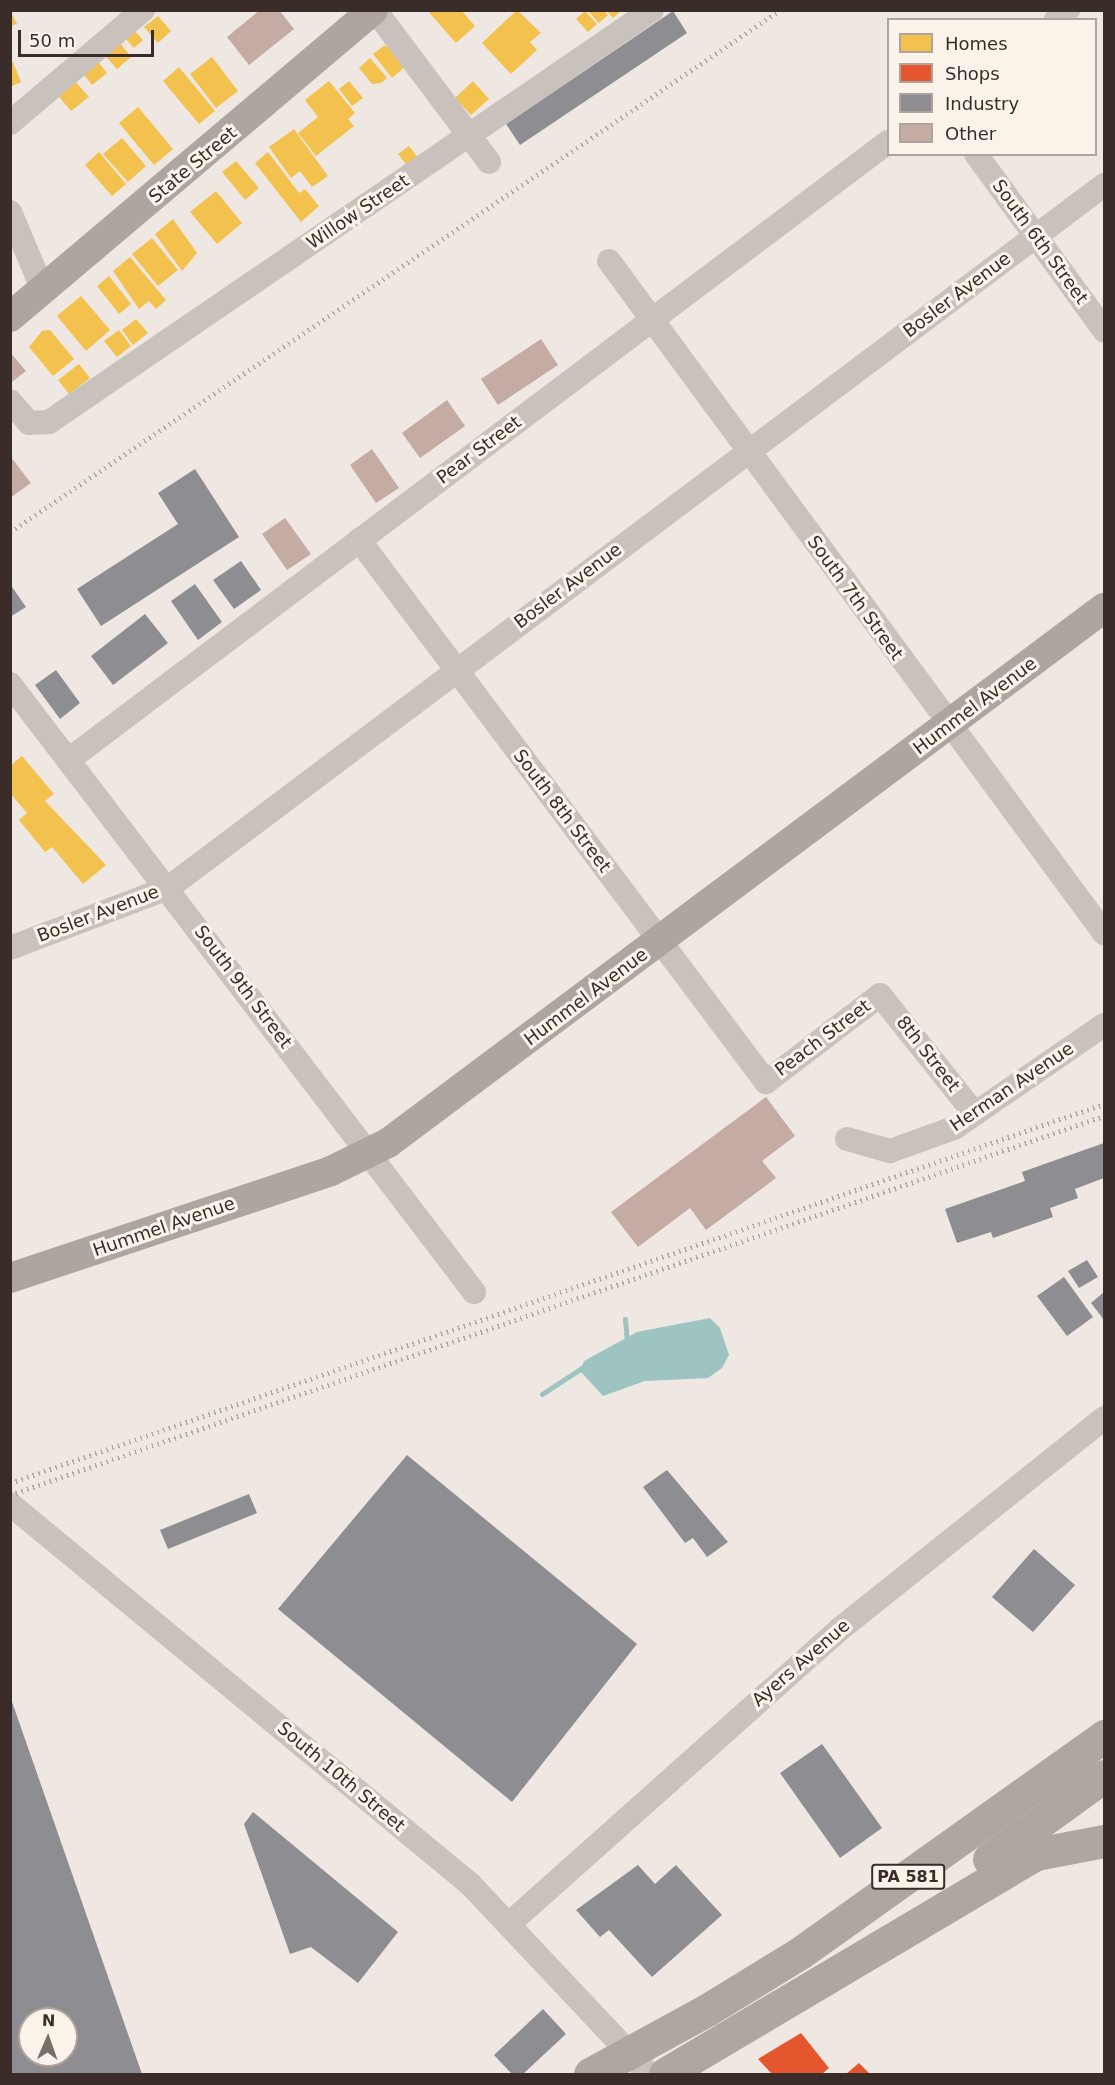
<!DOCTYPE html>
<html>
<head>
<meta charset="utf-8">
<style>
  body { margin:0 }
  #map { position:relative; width:1115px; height:2085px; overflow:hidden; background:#efe8e2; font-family:"DejaVu Sans",sans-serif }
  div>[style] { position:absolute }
  .water>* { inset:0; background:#9dc4c1 }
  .homes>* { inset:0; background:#f2c14e }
  .shops>* { inset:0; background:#e4572e }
  .industry>* { inset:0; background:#8d8d92 }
  .stream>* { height:5px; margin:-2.5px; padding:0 2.5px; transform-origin:2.5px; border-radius:2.5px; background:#9dc4c1 }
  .building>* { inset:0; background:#c4aba3 }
  .minor>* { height:24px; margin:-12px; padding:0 12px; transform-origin:12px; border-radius:12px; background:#c9c1bb }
  .major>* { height:30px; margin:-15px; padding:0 15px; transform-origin:15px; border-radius:15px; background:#aea5a0 }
  .highway>* { height:33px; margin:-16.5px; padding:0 16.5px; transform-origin:16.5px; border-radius:16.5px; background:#aea7a1 }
  .rail>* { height:4.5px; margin-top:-2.25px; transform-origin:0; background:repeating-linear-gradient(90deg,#b0aaa6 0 1.5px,transparent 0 6px) }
  .highway-bridge>* { height:33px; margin:-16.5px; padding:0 16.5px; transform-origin:16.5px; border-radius:16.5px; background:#aea7a1 }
  span { translate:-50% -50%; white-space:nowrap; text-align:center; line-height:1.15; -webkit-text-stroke:6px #fbf3ea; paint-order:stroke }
  .shield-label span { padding:2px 4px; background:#fbf3ea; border:2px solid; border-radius:4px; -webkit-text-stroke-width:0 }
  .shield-label { font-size:16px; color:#3a2d29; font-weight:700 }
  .street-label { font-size:18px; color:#3a2d29 }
  .frame { position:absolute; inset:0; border:12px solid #3a2d29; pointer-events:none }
  .legend { position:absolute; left:887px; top:18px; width:210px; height:138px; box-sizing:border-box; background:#fbf3ea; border:2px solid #aea49d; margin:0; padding:8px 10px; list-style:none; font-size:18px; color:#3a2d29 }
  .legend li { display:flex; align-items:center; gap:12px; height:30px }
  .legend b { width:30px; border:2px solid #aea49d }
  .north { position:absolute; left:18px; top:2007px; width:60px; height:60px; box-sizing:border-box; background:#fbf3ea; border:2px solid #aea49d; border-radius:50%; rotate:2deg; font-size:16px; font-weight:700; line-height:24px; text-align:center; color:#3a2d29 }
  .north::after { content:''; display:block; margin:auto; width:21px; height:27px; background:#796e6a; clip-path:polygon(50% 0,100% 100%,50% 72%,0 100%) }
  .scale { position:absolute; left:18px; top:30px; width:136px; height:27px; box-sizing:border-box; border:3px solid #3a2d29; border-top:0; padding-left:8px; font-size:18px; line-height:21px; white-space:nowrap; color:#3a2d29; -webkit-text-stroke:4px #fbf3ea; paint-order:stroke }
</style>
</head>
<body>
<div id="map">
  <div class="water">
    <div style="clip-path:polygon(710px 1318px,720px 1328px,729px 1355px,722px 1368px,708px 1378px,645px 1381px,603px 1396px,580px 1371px,584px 1361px,637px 1332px)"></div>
  </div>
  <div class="homes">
    <div style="clip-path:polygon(10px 10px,17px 24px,10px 26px)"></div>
    <div style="clip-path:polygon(427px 10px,461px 10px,475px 26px,456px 43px)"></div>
    <div style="clip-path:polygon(517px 10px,541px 33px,530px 42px,537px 50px,511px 74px,482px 43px)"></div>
    <div style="clip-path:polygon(587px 10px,603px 10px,608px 15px,599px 23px)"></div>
    <div style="clip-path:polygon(606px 10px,622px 10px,613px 18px)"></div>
    <div style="clip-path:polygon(585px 11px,597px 24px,588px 32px,576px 19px)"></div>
    <div style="clip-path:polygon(158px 16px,171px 31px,158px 43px,144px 27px)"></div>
    <div style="clip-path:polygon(133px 29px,143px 40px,134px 48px,124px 37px)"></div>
    <div style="clip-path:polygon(116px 38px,131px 57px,117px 69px,101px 51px)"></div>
    <div style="clip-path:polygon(385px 45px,407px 65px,392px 78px,373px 54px)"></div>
    <div style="clip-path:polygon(212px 57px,238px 91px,216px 108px,190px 74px)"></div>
    <div style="clip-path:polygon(95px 58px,107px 73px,92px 85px,80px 70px)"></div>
    <div style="clip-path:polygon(370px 58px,387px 78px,381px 83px,372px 84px,359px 68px)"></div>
    <div style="clip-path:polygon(13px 62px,21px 82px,10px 87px,10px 63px)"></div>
    <div style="clip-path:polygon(179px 67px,215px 111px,199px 124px,163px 81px)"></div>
    <div style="clip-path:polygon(72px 78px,89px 97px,71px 111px,55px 92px)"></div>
    <div style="clip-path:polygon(329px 81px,355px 113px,348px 119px,354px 126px,316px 156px,298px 133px,318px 117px,305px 100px)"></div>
    <div style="clip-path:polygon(349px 81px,363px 98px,352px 106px,339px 89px)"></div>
    <div style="clip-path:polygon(473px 81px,489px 99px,471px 115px,455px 98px)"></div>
    <div style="clip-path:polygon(138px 107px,173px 149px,154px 165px,119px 123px)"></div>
    <div style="clip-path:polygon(294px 129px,328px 176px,312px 187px,300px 171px,291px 178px,269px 147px)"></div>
    <div style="clip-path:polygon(122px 138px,146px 166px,128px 182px,103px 154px)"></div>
    <div style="clip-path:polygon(409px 146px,419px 159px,408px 167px,398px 154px)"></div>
    <div style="clip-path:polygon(99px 152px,126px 184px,112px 196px,85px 165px)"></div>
    <div style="clip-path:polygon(268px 152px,299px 193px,305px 189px,319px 206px,301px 222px,255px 163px)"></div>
    <div style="clip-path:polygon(236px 161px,259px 188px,245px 200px,222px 172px)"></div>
    <div style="clip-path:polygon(216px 191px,242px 223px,217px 244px,190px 212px)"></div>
    <div style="clip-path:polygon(173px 219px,197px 253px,182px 271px,155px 234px)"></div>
    <div style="clip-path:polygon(152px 238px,178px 270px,158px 286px,132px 254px)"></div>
    <div style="clip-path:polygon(130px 257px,166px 300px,156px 309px,149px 301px,139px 309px,113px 271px)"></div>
    <div style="clip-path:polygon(109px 276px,131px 304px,119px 314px,97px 286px)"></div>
    <div style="clip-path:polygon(81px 296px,110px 330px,86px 351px,57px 316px)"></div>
    <div style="clip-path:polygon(136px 319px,148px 333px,133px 345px,122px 330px)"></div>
    <div style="clip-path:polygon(50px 330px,74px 359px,53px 376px,29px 347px,42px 331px)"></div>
    <div style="clip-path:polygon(119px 330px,131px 346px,117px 357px,104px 341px)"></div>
    <div style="clip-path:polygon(79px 364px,90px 378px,69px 394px,58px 380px)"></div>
    <div style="clip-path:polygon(22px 756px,54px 794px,45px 801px,106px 865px,83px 884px,52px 847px,45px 852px,19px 820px,27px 813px,10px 793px,10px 766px)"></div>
  </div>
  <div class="shops">
    <div style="clip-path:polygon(801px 2033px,829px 2068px,822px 2074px,772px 2074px,758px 2059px)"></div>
    <div style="clip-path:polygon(859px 2063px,870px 2074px,846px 2074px)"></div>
  </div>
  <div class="industry">
    <div style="clip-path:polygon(673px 11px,687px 33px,520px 145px,506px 124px)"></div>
    <div style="clip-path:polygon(195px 469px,239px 537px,101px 626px,77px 589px,178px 524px,158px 493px)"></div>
    <div style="clip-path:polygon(241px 561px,261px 590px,234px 609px,213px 580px)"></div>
    <div style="clip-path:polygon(10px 584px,26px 607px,10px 617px)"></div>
    <div style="clip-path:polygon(195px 584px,222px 622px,198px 640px,171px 601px)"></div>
    <div style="clip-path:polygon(145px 614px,168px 643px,113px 685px,91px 656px)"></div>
    <div style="clip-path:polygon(56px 670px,80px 703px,60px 719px,35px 685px)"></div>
    <div style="clip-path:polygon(1104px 1143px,1104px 1178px,1075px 1189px,1078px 1198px,1050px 1208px,1053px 1217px,993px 1238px,991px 1232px,957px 1243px,945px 1209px,1025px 1181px,1022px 1172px)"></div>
    <div style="clip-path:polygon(1087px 1260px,1098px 1277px,1079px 1288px,1068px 1271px)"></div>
    <div style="clip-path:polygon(1064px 1277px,1093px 1317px,1067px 1336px,1037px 1296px)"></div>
    <div style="clip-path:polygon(1104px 1292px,1104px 1320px,1091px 1303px)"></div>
    <div style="clip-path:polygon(407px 1455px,637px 1644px,512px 1802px,278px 1609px)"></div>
    <div style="clip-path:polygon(667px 1470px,728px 1542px,707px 1557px,693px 1538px,685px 1543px,643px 1487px)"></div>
    <div style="clip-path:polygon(249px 1494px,257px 1513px,168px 1549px,160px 1530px)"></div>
    <div style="clip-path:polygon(1034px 1549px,1075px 1585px,1033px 1632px,992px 1597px)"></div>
    <div style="clip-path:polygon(evenodd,11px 1699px,142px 2074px,10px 2074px,11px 1699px,30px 2019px,66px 2019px,66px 2055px,30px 2055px,30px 2019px)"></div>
    <div style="clip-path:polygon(822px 1744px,882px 1828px,840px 1858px,780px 1773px)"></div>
    <div style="clip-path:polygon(253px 1812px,398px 1932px,358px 1983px,311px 1947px,290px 1954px,244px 1824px)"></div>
    <div style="clip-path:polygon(638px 1865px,655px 1884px,676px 1865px,722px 1915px,652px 1977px,609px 1930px,600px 1937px,576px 1910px)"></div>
    <div style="clip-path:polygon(543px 2009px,566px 2034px,523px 2074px,512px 2074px,494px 2055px)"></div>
  </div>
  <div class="stream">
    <div style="left:625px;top:1319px;width:24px;rotate:85deg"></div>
    <div style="left:542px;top:1394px;width:55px;rotate:-33.1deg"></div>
  </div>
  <div class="building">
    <div style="clip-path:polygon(260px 10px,279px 10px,294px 29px,249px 65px,227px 37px)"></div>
    <div style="clip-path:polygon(541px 339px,558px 365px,498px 405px,481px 379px)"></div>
    <div style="clip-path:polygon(10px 352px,26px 371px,12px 382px,10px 381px)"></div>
    <div style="clip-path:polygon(447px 400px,465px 426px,420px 458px,402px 433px)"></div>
    <div style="clip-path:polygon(372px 449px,399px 488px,376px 503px,350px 465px)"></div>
    <div style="clip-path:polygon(10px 456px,31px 483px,10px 498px)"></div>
    <div style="clip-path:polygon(285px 518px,311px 554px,287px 570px,262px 534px)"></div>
    <div style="clip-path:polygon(766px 1097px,795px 1136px,762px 1161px,776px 1178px,706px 1230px,690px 1208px,638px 1247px,611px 1212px)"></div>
  </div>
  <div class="minor">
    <div style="left:375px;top:10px;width:190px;rotate:53.1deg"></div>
    <div style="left:1056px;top:20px;width:16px;rotate:-40deg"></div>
    <div style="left:10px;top:123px;width:175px;rotate:-40.4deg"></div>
    <div style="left:976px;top:154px;width:218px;rotate:54deg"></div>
    <div style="left:10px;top:212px;width:85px;rotate:67.1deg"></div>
    <div style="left:609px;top:261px;width:835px;rotate:53.62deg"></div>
    <div style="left:10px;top:401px;width:29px;rotate:49deg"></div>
    <div style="left:29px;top:423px;width:20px;rotate:-3deg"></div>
    <div style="left:49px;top:422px;width:730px;rotate:-34.34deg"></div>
    <div style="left:359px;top:540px;width:678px;rotate:53.1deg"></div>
    <div style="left:766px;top:1082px;width:143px;rotate:-37.3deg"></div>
    <div style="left:880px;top:995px;width:152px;rotate:51.4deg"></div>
    <div style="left:10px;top:684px;width:765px;rotate:52.65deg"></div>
    <div style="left:71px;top:758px;width:1023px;rotate:-37.02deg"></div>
    <div style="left:10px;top:948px;width:169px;rotate:-20.8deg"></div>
    <div style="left:168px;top:888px;width:1171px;rotate:-36.91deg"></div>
    <div style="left:847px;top:1139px;width:45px;rotate:15.6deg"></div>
    <div style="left:890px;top:1151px;width:68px;rotate:-19.8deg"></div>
    <div style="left:954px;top:1128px;width:182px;rotate:-34.5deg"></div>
    <div style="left:10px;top:1504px;width:597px;rotate:39.56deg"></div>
    <div style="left:470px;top:1884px;width:261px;rotate:46.7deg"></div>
    <div style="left:510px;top:1923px;width:442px;rotate:-41.7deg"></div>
    <div style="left:840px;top:1629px;width:338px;rotate:-38.6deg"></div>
  </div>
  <div class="major">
    <div style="left:10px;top:317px;width:475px;rotate:-40.2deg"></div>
    <div style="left:10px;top:1278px;width:338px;rotate:-18.4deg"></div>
    <div style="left:331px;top:1171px;width:64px;rotate:-26.2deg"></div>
    <div style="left:388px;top:1143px;width:894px;rotate:-36.77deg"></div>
  </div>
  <div class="highway">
    <div style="left:989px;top:1859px;width:142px;rotate:-35.8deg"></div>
    <div style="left:707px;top:2010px;width:109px;rotate:-31.5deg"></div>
    <div style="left:800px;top:1953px;width:374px;rotate:-35.5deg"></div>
    <div style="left:665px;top:2074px;width:431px;rotate:-30.7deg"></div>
    <div style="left:1036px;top:1854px;width:69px;rotate:-10.8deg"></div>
  </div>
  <div class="rail">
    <div style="left:10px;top:532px;width:930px;rotate:-34.13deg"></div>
    <div style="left:10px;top:1483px;width:1158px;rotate:-19.11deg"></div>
    <div style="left:10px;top:1495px;width:1158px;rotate:-19.11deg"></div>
  </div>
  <div class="highway-bridge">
    <div style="left:590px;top:2074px;width:133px;rotate:-28.7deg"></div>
  </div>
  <div class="shield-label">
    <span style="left:908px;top:1877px">PA 581</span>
  </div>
  <div class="street-label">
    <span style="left:193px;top:165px;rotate:-40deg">State Street</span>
    <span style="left:358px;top:212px;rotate:-34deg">Willow Street</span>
    <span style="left:1040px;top:242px;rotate:54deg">South 6th Street</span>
    <span style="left:957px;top:295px;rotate:-37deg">Bosler Avenue</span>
    <span style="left:479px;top:450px;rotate:-37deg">Pear Street</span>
    <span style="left:568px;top:586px;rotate:-37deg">Bosler Avenue</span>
    <span style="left:855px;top:598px;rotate:54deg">South 7th Street</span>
    <span style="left:975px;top:706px;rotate:-37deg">Hummel Avenue</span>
    <span style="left:562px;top:811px;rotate:53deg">South 8th Street</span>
    <span style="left:98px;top:914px;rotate:-21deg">Bosler Avenue</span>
    <span style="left:243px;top:987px;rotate:53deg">South 9th Street</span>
    <span style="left:586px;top:997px;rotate:-37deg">Hummel Avenue</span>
    <span style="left:823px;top:1038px;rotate:-37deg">Peach Street</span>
    <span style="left:928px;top:1054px;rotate:52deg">8th Street</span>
    <span style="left:1012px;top:1087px;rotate:-34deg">Herman Avenue</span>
    <span style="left:164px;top:1227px;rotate:-19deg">Hummel Avenue</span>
    <span style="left:801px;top:1663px;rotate:-41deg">Ayers Avenue</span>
    <span style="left:341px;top:1777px;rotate:40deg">South 10th Street</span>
  </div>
  <div class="frame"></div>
  <ul class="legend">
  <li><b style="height:16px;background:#f2c14e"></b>Homes</li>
  <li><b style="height:16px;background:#e4572e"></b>Shops</li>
  <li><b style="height:16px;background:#8d8d92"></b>Industry</li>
  <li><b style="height:16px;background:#c4aba3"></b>Other</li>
  </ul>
  <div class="north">N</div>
  <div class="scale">50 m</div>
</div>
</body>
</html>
